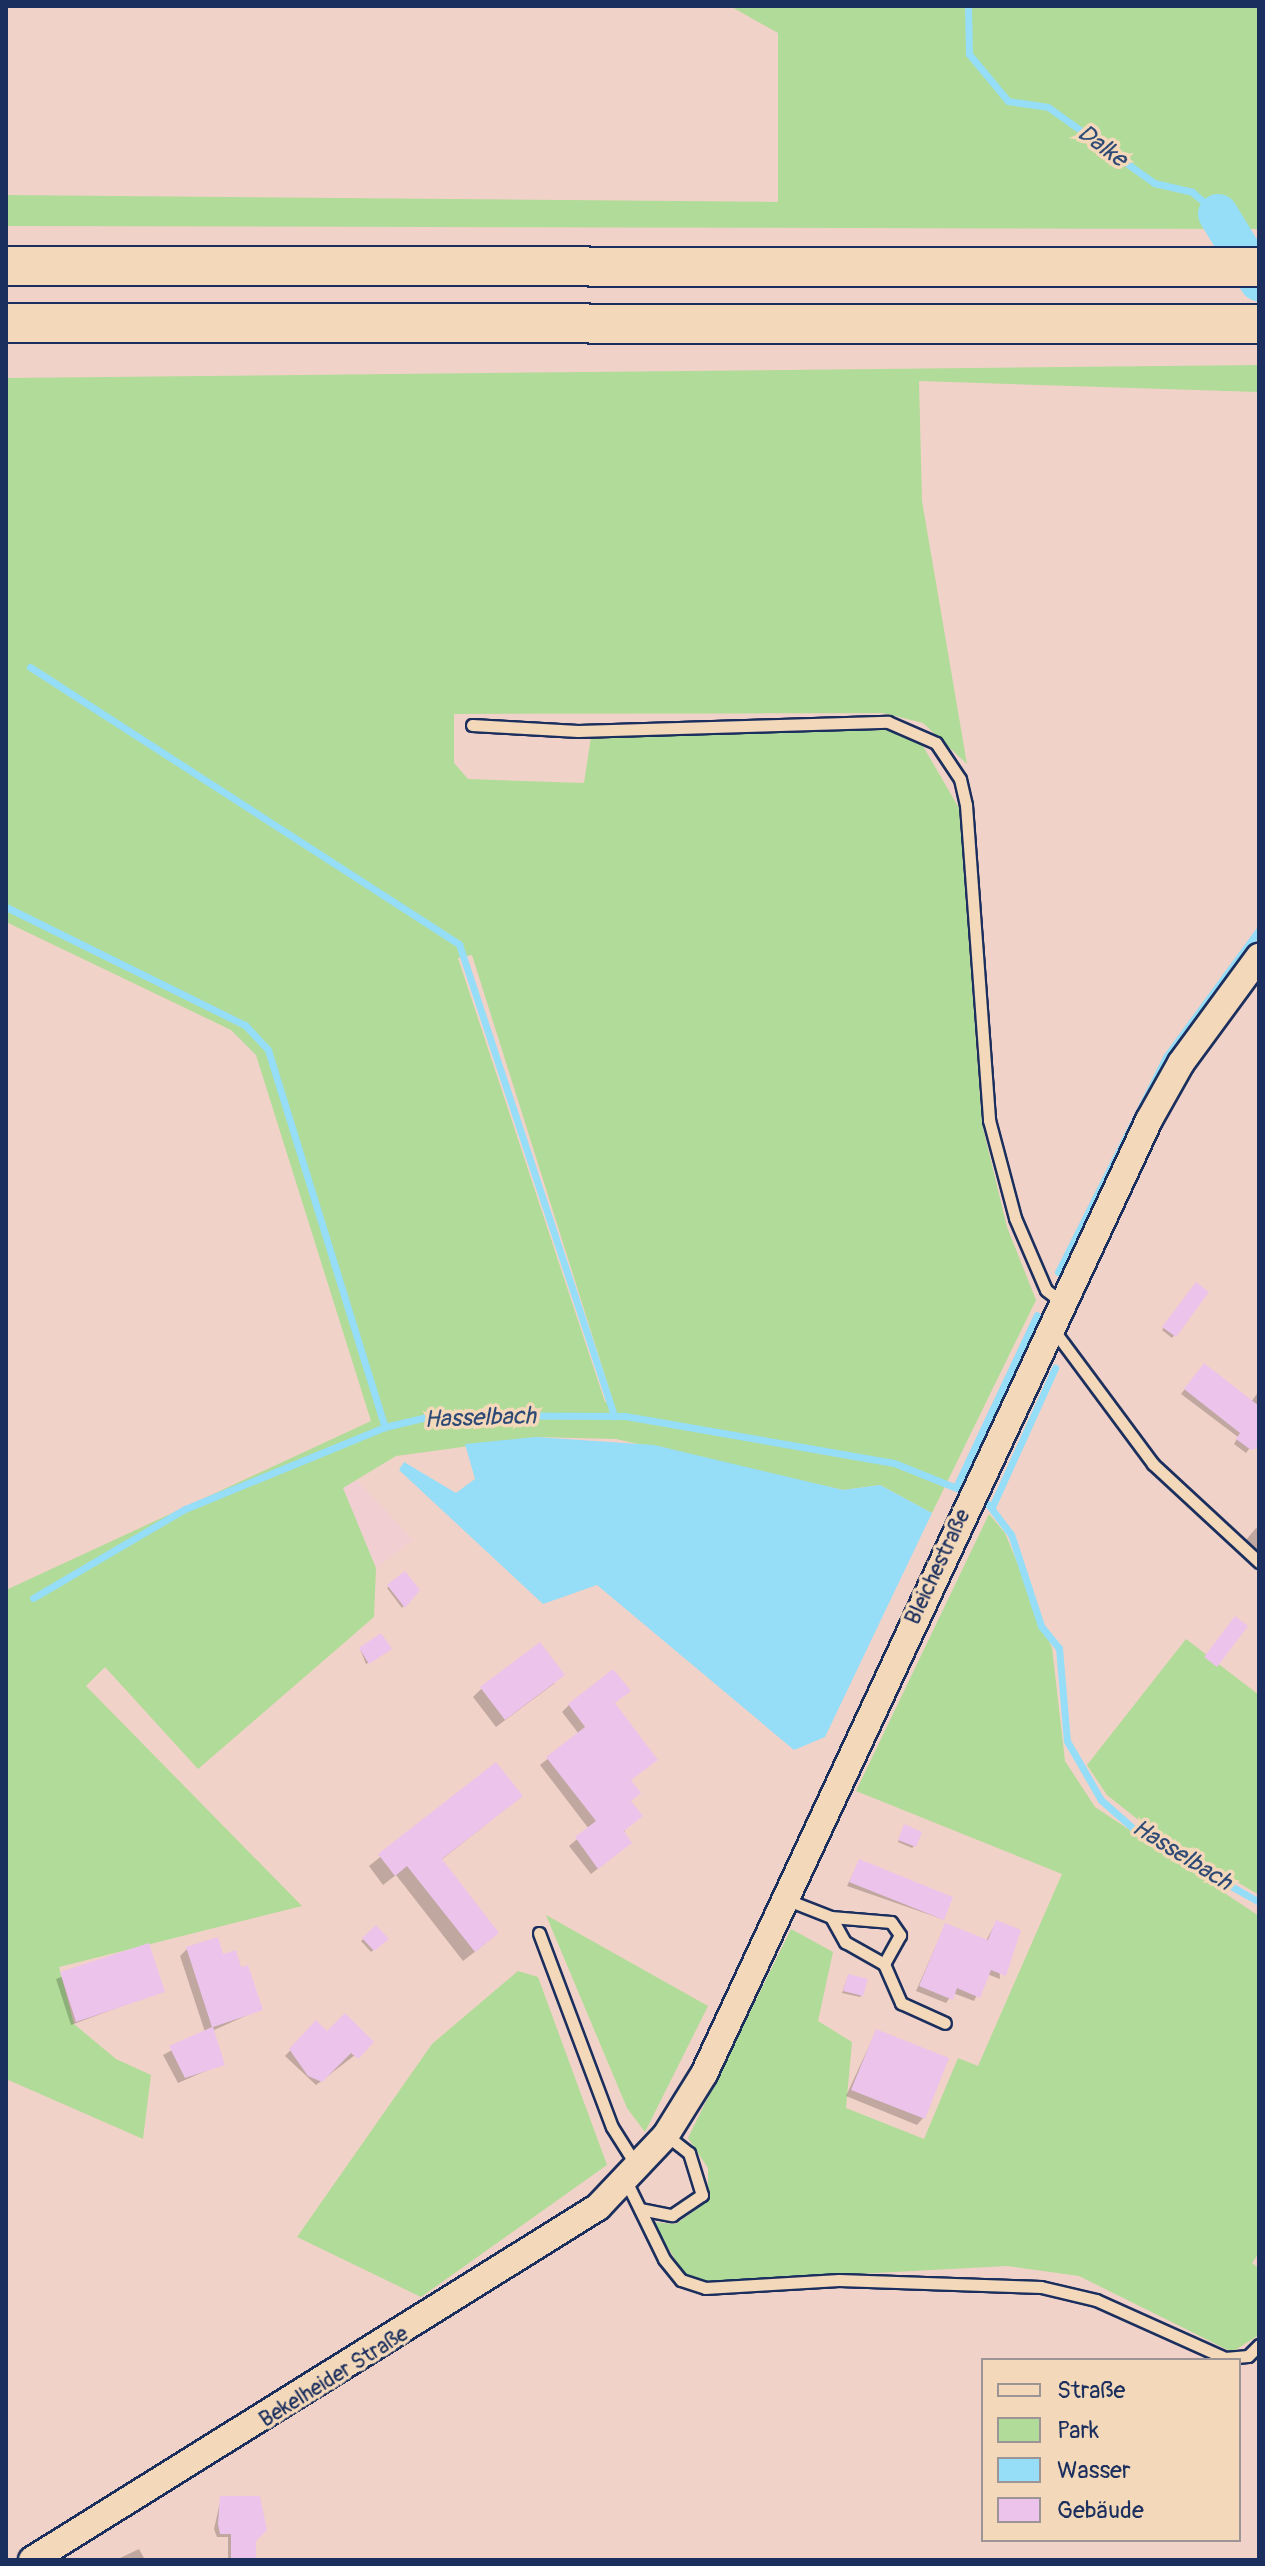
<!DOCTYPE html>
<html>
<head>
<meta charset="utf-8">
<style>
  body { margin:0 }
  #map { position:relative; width:1265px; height:2566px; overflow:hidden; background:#f1d2c8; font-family:Pangolin,sans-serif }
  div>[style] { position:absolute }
  .built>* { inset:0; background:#f0ced2 }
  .green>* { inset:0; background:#b1db98 }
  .water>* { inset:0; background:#96ddf8 }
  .shadow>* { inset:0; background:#0003 }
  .stream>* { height:7px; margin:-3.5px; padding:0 3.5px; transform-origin:3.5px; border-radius:3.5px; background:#96ddf8 }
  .river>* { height:40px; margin:-20px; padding:0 20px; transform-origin:20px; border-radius:20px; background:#96ddf8 }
  .building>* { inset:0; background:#ecc3ea }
  .roads { filter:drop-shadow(2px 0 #1b2f5e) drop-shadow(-2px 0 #1b2f5e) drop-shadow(0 2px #1b2f5e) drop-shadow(0 -2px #1b2f5e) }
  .service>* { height:11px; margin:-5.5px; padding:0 5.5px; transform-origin:5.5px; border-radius:5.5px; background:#f3d8ba }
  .tertiary>* { height:26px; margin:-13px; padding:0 13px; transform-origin:13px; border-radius:13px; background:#f3d8ba }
  .motorway>* { height:38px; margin:-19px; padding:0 19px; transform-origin:19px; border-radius:19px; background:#f3d8ba }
  span { translate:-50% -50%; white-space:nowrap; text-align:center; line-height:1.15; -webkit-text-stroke:7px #f3d8ba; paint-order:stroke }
  .street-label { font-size:22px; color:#1b2f5e }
  .water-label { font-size:24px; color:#2d4975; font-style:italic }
  .frame { position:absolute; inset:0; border:8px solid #1b2f5e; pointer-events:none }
  .legend { position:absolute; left:981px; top:2358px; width:260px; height:184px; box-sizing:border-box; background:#f3d8ba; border:2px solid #9d9495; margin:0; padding:10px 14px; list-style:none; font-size:24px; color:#1b2f5e }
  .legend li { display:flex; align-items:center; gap:16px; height:40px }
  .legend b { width:40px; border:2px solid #9d9495 }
</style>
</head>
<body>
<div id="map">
  <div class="built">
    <div style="clip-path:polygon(357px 1480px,413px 1540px,376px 1568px,342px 1488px)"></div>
  </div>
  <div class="green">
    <div style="clip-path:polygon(730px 6px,1259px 6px,1259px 229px,6px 226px,6px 195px,778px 202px,778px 33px)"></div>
    <div style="clip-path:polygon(evenodd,1259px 365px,1259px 392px,919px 381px,922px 501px,967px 764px,923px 723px,883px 713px,454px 714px,454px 763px,468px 779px,584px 783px,591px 737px,886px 730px,920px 741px,959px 808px,982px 1124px,1007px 1227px,1036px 1300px,932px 1513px,880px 1485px,843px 1490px,616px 1439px,536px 1437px,396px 1456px,343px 1488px,376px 1568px,374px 1617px,198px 1769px,105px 1667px,86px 1686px,302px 1906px,59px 1967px,74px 2024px,116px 2059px,151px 2075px,143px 2139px,6px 2079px,6px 1590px,371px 1421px,256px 1055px,231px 1030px,6px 922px,6px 378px,1259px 365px,472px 955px,613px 1401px,612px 1402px,605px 1402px,458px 958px,472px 955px)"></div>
    <div style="clip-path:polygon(989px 1514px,1005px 1533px,1052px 1648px,1065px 1761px,1095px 1807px,1259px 1916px,1259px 2253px,1252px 2263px,1259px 2268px,1259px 2335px,1232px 2352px,1079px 2276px,1007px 2266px,706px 2282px,685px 2274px,651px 2222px,676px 2224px,708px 2201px,708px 2168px,688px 2138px,791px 1929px,833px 1952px,818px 2021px,852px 2042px,846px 2108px,924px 2139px,958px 2058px,978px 2066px,1062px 1874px,856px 1791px)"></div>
    <div style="clip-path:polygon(1186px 1639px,1259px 1695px,1259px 1895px,1151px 1830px,1107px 1795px,1087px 1765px)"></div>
    <div style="clip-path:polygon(546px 1915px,708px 2006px,645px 2132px,627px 2108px)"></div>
    <div style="clip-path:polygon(518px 1971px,538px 1977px,607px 2165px,421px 2297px,297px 2237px,432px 2044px)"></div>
  </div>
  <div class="water">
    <div style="clip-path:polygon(536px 1437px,654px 1445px,843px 1490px,880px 1485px,932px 1513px,825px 1737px,794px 1750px,597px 1585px,543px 1604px,399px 1470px,404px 1462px,456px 1493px,475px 1479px,465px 1444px)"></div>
  </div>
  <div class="shadow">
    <div style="clip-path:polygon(1196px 1285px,1206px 1292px,1172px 1338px,1162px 1330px)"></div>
    <div style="clip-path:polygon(1200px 1369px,1251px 1402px,1259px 1391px,1259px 1436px,1246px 1453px,1234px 1444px,1238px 1437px,1181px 1394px)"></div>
    <div style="clip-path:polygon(1256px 1528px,1259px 1530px,1259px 1559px,1241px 1546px)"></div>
    <div style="clip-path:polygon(405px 1574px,418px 1590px,402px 1608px,387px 1588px)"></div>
    <div style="clip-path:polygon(360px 1649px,387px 1651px,366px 1664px)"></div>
    <div style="clip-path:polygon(555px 1683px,496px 1727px,473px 1697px,481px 1689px)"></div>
    <div style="clip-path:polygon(613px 1704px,629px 1781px,623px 1849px,591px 1874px,569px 1846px,589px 1829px,540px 1765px,579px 1734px,562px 1712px,569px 1705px)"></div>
    <div style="clip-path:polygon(496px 1764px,509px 1806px,440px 1861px,486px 1943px,463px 1961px,396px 1875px,383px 1885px,369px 1866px)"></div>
    <div style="clip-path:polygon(903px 1829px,914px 1846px,912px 1848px,898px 1842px)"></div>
    <div style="clip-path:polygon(859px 1861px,942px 1919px,847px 1886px)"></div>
    <div style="clip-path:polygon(996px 1922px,1000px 1979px,987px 1974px,974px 2001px,953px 1993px,946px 2003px,916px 1991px,945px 1925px,986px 1941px)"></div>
    <div style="clip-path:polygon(376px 1928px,386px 1939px,371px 1952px,361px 1941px)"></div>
    <div style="clip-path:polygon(148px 1946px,163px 1991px,71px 2025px,56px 1979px)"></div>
    <div style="clip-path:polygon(187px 1949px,240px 1969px,261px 2009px,212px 2031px,222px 2064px,178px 2083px,163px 2055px,205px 2032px,180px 1956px)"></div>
    <div style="clip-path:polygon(848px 1976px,862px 1995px,860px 1997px,842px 1993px)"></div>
    <div style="clip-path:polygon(316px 2023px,327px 2034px,372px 2042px,316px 2085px,285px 2056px)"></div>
    <div style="clip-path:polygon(876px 2031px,923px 2118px,917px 2125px,846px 2096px)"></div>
    <div style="clip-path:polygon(221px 2498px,254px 2540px,254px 2560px,228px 2560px,228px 2537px,217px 2537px,214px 2529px)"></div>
    <div style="clip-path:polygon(139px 2549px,145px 2560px,116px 2560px)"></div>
  </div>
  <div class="stream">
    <div style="left:968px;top:6px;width:48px;rotate:88.8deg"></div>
    <div style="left:969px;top:54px;width:61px;rotate:50.3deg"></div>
    <div style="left:1008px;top:101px;width:40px;rotate:8.5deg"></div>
    <div style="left:1048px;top:107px;width:130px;rotate:35.6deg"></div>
    <div style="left:1154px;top:183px;width:39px;rotate:13deg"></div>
    <div style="left:1192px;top:192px;width:34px;rotate:40deg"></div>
    <div style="left:30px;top:667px;width:511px;rotate:32.85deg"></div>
    <div style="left:459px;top:944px;width:497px;rotate:71.8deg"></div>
    <div style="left:6px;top:907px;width:267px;rotate:26.3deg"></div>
    <div style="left:245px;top:1025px;width:34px;rotate:47deg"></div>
    <div style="left:268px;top:1050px;width:395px;rotate:72.8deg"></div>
    <div style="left:1058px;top:1272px;width:241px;rotate:-63.3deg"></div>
    <div style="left:1166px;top:1057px;width:157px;rotate:-53.8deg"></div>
    <div style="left:956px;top:1487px;width:190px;rotate:-64.8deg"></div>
    <div style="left:988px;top:1504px;width:38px;rotate:53deg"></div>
    <div style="left:1011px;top:1534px;width:97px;rotate:71.9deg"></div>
    <div style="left:1041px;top:1626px;width:28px;rotate:51deg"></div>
    <div style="left:1059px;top:1648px;width:93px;rotate:85.1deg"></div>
    <div style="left:1067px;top:1741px;width:68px;rotate:60deg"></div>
    <div style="left:1101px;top:1800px;width:55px;rotate:41.3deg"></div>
    <div style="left:1142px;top:1836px;width:134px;rotate:29.4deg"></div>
    <div style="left:992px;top:1507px;width:153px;rotate:-65.6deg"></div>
    <div style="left:33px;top:1598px;width:176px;rotate:-30.4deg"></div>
    <div style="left:185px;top:1509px;width:216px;rotate:-22.3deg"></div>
    <div style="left:385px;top:1427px;width:51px;rotate:-13.5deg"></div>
    <div style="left:435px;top:1415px;width:190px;rotate:0.3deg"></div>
    <div style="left:625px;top:1416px;width:273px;rotate:9.9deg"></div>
    <div style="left:894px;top:1463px;width:70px;rotate:21.8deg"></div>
  </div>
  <div class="river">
    <div style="left:1218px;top:214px;width:79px;rotate:58.5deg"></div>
  </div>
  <div class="building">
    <div style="clip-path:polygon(1196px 1282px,1209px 1292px,1176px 1337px,1162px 1327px)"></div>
    <div style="clip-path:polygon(1204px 1363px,1259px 1406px,1259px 1447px,1251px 1450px,1236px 1439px,1240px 1433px,1184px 1389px)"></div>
    <div style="clip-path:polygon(405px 1571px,420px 1590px,405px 1608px,387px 1585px)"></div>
    <div style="clip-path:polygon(1235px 1616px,1248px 1626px,1217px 1667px,1204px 1657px)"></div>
    <div style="clip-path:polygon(381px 1633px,392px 1649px,369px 1664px,359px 1648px)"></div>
    <div style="clip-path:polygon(540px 1642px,565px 1675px,505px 1720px,480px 1687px)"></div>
    <div style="clip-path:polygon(613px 1669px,631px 1691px,615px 1703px,658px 1760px,631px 1780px,641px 1793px,631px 1801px,643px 1816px,624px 1831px,632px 1843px,598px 1869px,575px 1837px,596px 1821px,546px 1757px,585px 1727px,568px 1704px)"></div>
    <div style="clip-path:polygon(496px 1762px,523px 1796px,442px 1859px,499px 1933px,475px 1952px,407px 1866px,395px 1876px,378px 1854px)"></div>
    <div style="clip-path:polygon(904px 1824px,922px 1832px,916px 1847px,898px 1840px)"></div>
    <div style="clip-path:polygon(859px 1859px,953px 1897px,944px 1920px,849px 1882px)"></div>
    <div style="clip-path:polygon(996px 1920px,1021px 1930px,1006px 1976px,991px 1970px,980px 1998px,957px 1988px,953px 2000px,919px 1986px,945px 1923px,988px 1940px)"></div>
    <div style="clip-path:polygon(376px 1925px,389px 1939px,374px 1951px,362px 1938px)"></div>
    <div style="clip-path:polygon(218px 1937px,223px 1954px,236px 1950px,241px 1967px,248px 1965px,263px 2010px,213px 2027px,225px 2065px,185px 2078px,169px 2046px,212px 2027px,186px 1947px)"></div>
    <div style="clip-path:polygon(149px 1943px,165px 1992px,76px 2022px,60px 1972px)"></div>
    <div style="clip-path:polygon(848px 1974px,868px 1979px,863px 1996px,843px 1991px)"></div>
    <div style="clip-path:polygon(345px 2013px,374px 2042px,358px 2059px,351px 2053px,322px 2082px,308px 2076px,289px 2049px,316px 2020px,327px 2031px)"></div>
    <div style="clip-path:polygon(876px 2029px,949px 2058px,925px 2119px,851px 2090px)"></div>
    <div style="clip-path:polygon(220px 2496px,260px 2496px,267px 2530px,256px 2541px,256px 2560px,231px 2560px,231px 2534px,220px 2534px,218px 2524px)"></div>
  </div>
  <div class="roads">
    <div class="service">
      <div style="left:472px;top:725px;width:106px;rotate:3.2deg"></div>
      <div style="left:578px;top:731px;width:310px;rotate:-1.7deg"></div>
      <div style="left:888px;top:722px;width:52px;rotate:23.6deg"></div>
      <div style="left:936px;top:743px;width:43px;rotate:56.3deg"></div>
      <div style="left:960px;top:779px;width:27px;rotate:77deg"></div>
      <div style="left:966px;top:805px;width:316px;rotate:85.8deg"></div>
      <div style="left:989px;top:1120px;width:101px;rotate:75.1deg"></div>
      <div style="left:1015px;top:1218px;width:78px;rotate:66.7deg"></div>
      <div style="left:1046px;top:1290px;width:20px;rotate:37deg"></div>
      <div style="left:1052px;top:1328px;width:169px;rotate:53.4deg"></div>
      <div style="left:1153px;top:1464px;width:144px;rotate:42.8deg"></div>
      <div style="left:785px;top:1899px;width:49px;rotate:21.4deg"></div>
      <div style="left:831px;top:1917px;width:29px;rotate:61deg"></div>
      <div style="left:845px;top:1942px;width:45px;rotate:29.4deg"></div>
      <div style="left:884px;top:1964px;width:43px;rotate:66.4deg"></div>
      <div style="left:901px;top:2003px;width:48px;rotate:24.4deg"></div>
      <div style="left:831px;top:1917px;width:60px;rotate:4.8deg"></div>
      <div style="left:891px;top:1922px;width:16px;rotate:55deg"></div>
      <div style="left:900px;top:1935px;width:33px;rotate:119deg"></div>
      <div style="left:539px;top:1933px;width:207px;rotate:69.4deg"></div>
      <div style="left:612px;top:2127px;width:45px;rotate:57.7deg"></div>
      <div style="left:626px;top:2181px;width:87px;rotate:64deg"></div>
      <div style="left:664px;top:2259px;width:27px;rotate:51deg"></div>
      <div style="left:681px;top:2280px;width:25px;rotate:18deg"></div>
      <div style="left:705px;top:2288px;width:134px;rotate:-3.4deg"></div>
      <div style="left:839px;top:2280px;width:202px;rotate:2deg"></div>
      <div style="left:1041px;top:2287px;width:57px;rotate:13.3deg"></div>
      <div style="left:1096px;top:2300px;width:141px;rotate:24.2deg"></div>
      <div style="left:1225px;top:2358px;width:23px;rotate:-5deg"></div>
      <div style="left:1248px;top:2356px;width:16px;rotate:-45deg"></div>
      <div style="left:640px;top:2209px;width:33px;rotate:11deg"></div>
      <div style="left:672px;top:2215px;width:36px;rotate:-34deg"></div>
      <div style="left:702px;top:2195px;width:44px;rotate:-107.2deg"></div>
      <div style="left:689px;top:2153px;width:29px;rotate:-142deg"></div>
    </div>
    <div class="tertiary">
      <div style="left:32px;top:2560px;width:667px;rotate:-31.95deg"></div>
      <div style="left:598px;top:2207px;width:99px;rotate:-46.6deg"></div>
      <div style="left:666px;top:2135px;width:72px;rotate:-58.1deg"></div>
      <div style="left:704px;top:2074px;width:1053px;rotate:-64.99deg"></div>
      <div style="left:1149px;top:1120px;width:65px;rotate:-60.7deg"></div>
      <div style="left:1181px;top:1063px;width:132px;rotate:-53.7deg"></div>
    </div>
    <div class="motorway">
      <div style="left:6px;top:266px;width:1253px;rotate:0.05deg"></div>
      <div style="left:6px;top:323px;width:1253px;rotate:0.05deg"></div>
    </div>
  </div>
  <div class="street-label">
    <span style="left:938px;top:1567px;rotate:-65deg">Bleichestraße</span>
    <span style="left:334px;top:2377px;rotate:-32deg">Bekelheider Straße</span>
  </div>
  <div class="water-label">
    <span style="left:1102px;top:146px;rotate:36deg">Dalke</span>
    <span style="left:480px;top:1418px;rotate:-2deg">Hasselbach</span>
    <span style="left:1182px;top:1855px;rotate:32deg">Hasselbach</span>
  </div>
  <div class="frame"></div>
  <ul class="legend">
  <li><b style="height:10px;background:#f3d8ba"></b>Straße</li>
  <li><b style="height:22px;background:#b1db98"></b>Park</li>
  <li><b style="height:22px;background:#96ddf8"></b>Wasser</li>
  <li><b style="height:22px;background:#ecc3ea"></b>Gebäude</li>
  </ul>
</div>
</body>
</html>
